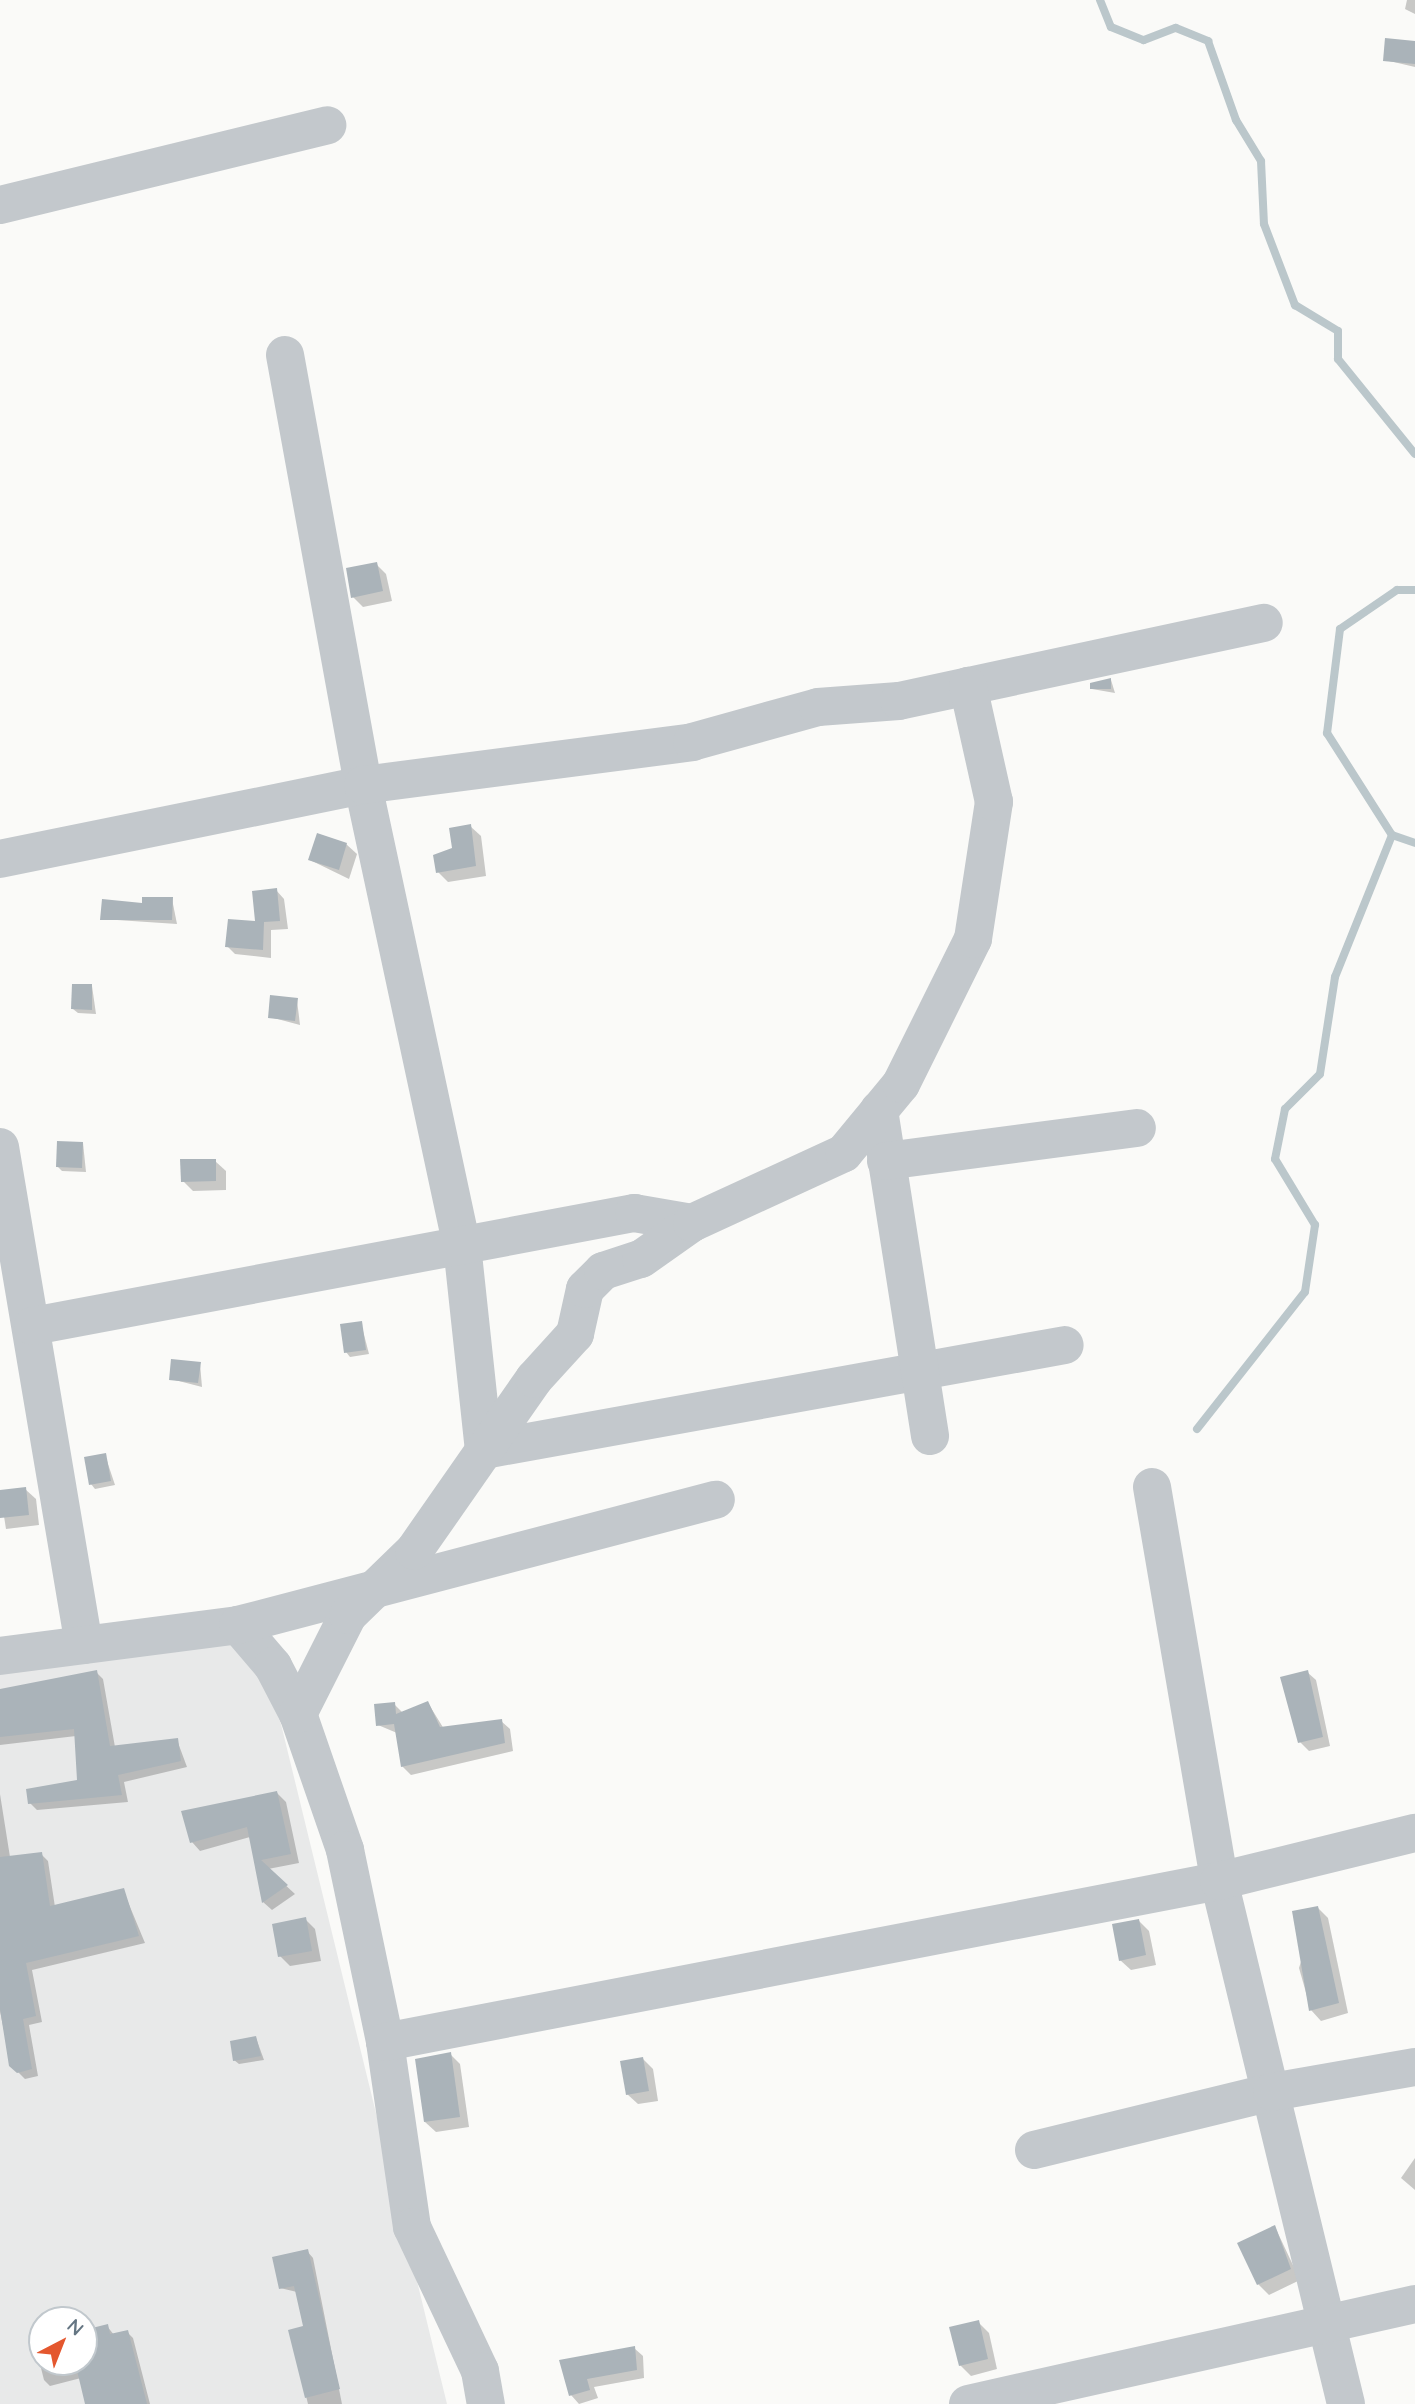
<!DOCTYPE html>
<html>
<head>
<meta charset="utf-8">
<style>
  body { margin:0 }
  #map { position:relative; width:1415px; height:2404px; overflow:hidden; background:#fafaf8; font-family:Quicksand,sans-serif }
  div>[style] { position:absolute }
  .built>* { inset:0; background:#e8e9e9 }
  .shadow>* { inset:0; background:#0003 }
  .stream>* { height:8px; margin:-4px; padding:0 4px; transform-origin:4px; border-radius:4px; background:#bbc7cb }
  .building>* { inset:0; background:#aab3b9 }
  .minor>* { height:38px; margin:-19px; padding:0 19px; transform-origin:19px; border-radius:19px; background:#c3c8cc }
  span { translate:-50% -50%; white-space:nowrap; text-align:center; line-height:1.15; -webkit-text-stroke:7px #fff; paint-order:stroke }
  .north { position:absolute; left:28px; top:2306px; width:70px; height:70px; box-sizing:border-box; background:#fff; border:2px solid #c1c8cd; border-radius:50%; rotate:42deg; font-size:19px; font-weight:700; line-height:28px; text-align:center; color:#657683 }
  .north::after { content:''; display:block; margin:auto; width:24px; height:32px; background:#e4572e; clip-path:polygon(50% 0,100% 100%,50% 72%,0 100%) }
</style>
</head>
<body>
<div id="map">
  <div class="built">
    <div style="clip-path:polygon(evenodd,260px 1638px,447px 2404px,0 2404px,0 1671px,260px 1638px,42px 2320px,84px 2320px,84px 2362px,42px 2362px,42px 2320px)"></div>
  </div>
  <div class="shadow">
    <div style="clip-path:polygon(1407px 0,1415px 0,1415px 14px,1405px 9px)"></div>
    <div style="clip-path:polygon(1415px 43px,1415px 67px,1385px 60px)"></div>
    <div style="clip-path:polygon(376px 564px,386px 574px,392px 601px,363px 607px,353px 597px)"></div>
    <div style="clip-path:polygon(1111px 680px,1115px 693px,1092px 689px)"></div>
    <div style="clip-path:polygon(470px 826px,481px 836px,486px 876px,448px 882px,438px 872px)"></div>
    <div style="clip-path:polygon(346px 844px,357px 854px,349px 879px,310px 860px)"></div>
    <div style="clip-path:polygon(276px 890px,284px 899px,288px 929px,271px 930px,271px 958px,235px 954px,227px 946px,257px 923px)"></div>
    <div style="clip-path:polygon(172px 899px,177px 924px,102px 919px,144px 905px)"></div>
    <div style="clip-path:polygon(92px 986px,96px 1014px,78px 1013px,73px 1009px)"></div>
    <div style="clip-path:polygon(297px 1000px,300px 1025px,270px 1017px)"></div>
    <div style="clip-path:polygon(83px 1143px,86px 1172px,62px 1171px,57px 1166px)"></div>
    <div style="clip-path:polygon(215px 1161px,226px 1171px,226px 1190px,193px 1191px,183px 1181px)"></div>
    <div style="clip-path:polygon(361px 1323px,369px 1354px,350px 1357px,346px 1352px)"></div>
    <div style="clip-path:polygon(200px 1364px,202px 1387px,171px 1379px)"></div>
    <div style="clip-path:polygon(105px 1455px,115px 1485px,95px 1489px,91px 1484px)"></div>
    <div style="clip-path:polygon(25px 1489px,36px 1499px,39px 1525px,6px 1529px,0 1491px)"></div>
    <div style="clip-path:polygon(96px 1672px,103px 1679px,115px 1747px,177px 1740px,187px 1767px,124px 1782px,128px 1802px,37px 1810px,30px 1803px,79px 1781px,76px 1736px,0 1745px,0 1692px)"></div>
    <div style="clip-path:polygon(1307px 1672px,1316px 1680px,1330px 1746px,1309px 1751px,1300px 1742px)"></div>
    <div style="clip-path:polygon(428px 1703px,444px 1729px,501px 1721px,510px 1729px,513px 1751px,411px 1775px,402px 1766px,397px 1733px,378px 1725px,394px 1704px,403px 1713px)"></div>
    <div style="clip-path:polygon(277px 1793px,286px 1802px,299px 1863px,268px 1869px,295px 1894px,272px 1910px,263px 1902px,250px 1837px,200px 1851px,192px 1842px)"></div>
    <div style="clip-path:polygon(0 1794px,10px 1857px,41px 1854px,48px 1861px,55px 1907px,123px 1890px,145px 1943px,32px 1970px,42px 2022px,29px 2025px,38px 2076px,25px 2079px,11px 2065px,0 2011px)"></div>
    <div style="clip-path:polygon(1318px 1908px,1328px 1918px,1348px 2013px,1321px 2021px,1311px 2010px,1299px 1968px)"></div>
    <div style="clip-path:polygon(305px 1919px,315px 1929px,321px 1961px,290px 1966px,280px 1956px)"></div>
    <div style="clip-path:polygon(1139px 1921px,1149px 1931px,1156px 1965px,1131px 1970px,1120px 1960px)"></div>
    <div style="clip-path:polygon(256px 2038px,264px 2060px,239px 2064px,234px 2060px)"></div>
    <div style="clip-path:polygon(450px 2054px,460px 2064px,469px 2127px,436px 2132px,425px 2122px)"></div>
    <div style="clip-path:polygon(643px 2059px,653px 2069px,658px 2101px,638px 2104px,627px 2094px)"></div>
    <div style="clip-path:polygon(1415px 2158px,1415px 2190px,1401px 2178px)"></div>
    <div style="clip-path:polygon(1275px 2227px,1300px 2280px,1269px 2295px,1258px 2284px)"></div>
    <div style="clip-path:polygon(307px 2251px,313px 2258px,342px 2404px,308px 2404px,290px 2331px,305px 2327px,297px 2292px,280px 2288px)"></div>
    <div style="clip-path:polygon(978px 2322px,989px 2333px,997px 2369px,971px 2376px,960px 2365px)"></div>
    <div style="clip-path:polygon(107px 2326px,114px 2335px,127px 2332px,133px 2338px,150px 2404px,87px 2404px,81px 2378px,50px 2386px,44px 2380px,38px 2356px,42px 2362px,84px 2362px,84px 2330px)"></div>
    <div style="clip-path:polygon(634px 2348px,643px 2356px,644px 2378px,594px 2387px,598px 2398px,579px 2404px,571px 2395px,561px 2361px)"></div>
  </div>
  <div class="stream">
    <div style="left:1100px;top:0;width:29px;rotate:68deg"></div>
    <div style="left:1111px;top:27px;width:35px;rotate:22deg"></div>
    <div style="left:1144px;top:40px;width:34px;rotate:-21deg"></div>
    <div style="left:1176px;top:28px;width:35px;rotate:22deg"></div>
    <div style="left:1208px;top:41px;width:84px;rotate:70.5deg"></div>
    <div style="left:1236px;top:120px;width:48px;rotate:58.6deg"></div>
    <div style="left:1261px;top:161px;width:63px;rotate:87.3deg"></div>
    <div style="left:1264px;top:224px;width:87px;rotate:69.1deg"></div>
    <div style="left:1295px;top:305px;width:50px;rotate:31.2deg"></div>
    <div style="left:1338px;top:331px;width:28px;rotate:90deg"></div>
    <div style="left:1338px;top:359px;width:122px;rotate:51deg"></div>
    <div style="left:1415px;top:590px;width:18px;rotate:180deg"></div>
    <div style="left:1397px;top:590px;width:69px;rotate:145.6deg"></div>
    <div style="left:1340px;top:629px;width:105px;rotate:97.1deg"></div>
    <div style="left:1327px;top:733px;width:121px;rotate:57.5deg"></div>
    <div style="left:1392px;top:835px;width:24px;rotate:19deg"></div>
    <div style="left:1197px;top:1429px;width:174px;rotate:-51.8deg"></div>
    <div style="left:1305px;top:1292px;width:68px;rotate:-81.5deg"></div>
    <div style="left:1315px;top:1225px;width:77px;rotate:-121.2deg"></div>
    <div style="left:1275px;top:1159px;width:51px;rotate:-78.7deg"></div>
    <div style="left:1285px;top:1109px;width:49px;rotate:-45deg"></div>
    <div style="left:1320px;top:1074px;width:98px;rotate:-81.2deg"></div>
    <div style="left:1335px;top:977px;width:153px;rotate:-68.1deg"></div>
  </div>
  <div class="building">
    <div style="clip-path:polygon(1385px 38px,1415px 41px,1415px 64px,1383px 61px)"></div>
    <div style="clip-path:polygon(377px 562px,383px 591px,351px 598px,346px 568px)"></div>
    <div style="clip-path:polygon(1111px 678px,1111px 689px,1090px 689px,1090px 683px)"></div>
    <div style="clip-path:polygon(471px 824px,476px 866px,436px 873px,433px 855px,452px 848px,449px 828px)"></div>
    <div style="clip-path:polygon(317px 833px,347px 843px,339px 870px,308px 860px)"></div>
    <div style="clip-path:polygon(277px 888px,280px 921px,264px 922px,263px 950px,225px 947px,228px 919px,255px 921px,252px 891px)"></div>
    <div style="clip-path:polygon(142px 897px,173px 897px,172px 920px,100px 920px,102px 899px,142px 903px)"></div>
    <div style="clip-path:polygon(72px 984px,92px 984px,92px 1010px,71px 1009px)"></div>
    <div style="clip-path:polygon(270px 995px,298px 998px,295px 1021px,268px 1018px)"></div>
    <div style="clip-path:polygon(57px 1141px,83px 1142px,82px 1168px,56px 1167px)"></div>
    <div style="clip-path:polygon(180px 1159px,216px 1159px,216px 1181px,181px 1182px)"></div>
    <div style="clip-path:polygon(362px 1321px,366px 1350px,344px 1353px,340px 1324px)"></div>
    <div style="clip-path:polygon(171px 1359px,201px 1362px,198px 1383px,169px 1380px)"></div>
    <div style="clip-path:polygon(106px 1453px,111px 1481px,89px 1485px,84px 1457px)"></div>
    <div style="clip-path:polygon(26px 1487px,29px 1515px,0 1518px,0 1490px)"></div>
    <div style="clip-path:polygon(97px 1670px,110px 1746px,178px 1738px,181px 1761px,118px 1775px,122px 1795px,28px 1804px,26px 1789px,77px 1780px,74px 1729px,0 1737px,0 1689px)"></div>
    <div style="clip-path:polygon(1308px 1670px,1323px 1737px,1298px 1743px,1280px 1677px)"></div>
    <div style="clip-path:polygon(428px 1701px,440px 1727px,502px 1719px,505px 1743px,401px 1767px,394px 1724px,376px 1726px,374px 1704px,395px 1702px,396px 1714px)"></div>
    <div style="clip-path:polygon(277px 1791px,291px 1854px,261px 1860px,288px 1885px,262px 1903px,247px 1827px,190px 1843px,181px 1811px)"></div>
    <div style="clip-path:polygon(42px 1852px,50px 1906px,124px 1888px,139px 1936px,26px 1963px,36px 2016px,23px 2019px,32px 2069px,17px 2073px,9px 2066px,0 2009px,0 1857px)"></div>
    <div style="clip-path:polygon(1318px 1906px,1339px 2003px,1309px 2011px,1292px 1911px)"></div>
    <div style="clip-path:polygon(306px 1917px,312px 1951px,278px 1957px,272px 1924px)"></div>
    <div style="clip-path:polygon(1139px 1919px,1146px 1955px,1119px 1961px,1112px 1924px)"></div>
    <div style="clip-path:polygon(256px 2036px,261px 2056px,233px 2061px,230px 2041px)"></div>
    <div style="clip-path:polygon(451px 2052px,460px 2117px,424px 2122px,415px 2059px)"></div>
    <div style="clip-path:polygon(643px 2057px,649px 2091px,626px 2095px,620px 2061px)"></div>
    <div style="clip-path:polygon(1275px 2225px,1291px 2269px,1257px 2285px,1237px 2243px)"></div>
    <div style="clip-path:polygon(308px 2249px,340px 2389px,305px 2398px,288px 2330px,303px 2326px,294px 2286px,279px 2289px,272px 2257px)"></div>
    <div style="clip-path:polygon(979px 2320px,988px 2359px,959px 2366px,949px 2327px)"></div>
    <div style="clip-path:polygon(108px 2324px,110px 2334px,128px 2330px,147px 2404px,85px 2404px,75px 2362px,84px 2362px,84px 2330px)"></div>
    <div style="clip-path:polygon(635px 2346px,637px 2370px,587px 2379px,590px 2390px,569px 2396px,559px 2360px)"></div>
  </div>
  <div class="minor">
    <div style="left:0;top:205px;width:337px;rotate:-13.7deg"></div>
    <div style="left:285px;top:355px;width:437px;rotate:79.7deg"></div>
    <div style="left:363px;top:785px;width:471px;rotate:77.9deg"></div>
    <div style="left:462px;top:1245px;width:206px;rotate:83.9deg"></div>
    <div style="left:484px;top:1450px;width:590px;rotate:-10.24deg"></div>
    <div style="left:0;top:859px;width:370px;rotate:-11.5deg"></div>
    <div style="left:363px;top:785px;width:332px;rotate:-7.4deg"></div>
    <div style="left:692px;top:742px;width:131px;rotate:-15.5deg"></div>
    <div style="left:818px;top:707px;width:81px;rotate:-4.2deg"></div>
    <div style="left:899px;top:701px;width:373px;rotate:-12.1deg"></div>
    <div style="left:879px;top:1110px;width:330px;rotate:81.1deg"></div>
    <div style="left:0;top:1147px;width:505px;rotate:80.43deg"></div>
    <div style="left:886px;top:1161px;width:253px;rotate:-7.5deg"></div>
    <div style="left:33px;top:1326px;width:612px;rotate:-10.65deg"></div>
    <div style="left:634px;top:1213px;width:59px;rotate:9.8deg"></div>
    <div style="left:1152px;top:1487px;width:400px;rotate:80.3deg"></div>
    <div style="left:1219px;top:1881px;width:538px;rotate:76.35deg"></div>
    <div style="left:238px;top:1625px;width:54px;rotate:49.5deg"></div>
    <div style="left:273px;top:1666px;width:54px;rotate:62.5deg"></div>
    <div style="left:298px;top:1714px;width:144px;rotate:70.9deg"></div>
    <div style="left:345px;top:1850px;width:196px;rotate:78.2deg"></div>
    <div style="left:385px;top:2042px;width:187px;rotate:81.7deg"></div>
    <div style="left:412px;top:2227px;width:159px;rotate:64.7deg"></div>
    <div style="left:480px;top:2371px;width:34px;rotate:80deg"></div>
    <div style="left:0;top:1656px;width:240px;rotate:-7.4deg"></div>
    <div style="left:238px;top:1625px;width:494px;rotate:-14.7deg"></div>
    <div style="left:298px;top:1714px;width:111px;rotate:-63.2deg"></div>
    <div style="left:348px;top:1615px;width:92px;rotate:-44.1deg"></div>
    <div style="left:414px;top:1551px;width:210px;rotate:-55.1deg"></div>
    <div style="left:534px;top:1379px;width:61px;rotate:-47.7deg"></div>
    <div style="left:575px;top:1334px;width:46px;rotate:-77.5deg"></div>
    <div style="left:585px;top:1289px;width:25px;rotate:-45deg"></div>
    <div style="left:603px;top:1271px;width:40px;rotate:-18deg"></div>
    <div style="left:641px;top:1259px;width:62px;rotate:-35.2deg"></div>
    <div style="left:692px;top:1223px;width:167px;rotate:-24.7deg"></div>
    <div style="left:844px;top:1153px;width:89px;rotate:-50.4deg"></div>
    <div style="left:901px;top:1084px;width:162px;rotate:-63.6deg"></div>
    <div style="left:973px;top:939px;width:139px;rotate:-81.3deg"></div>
    <div style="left:994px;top:802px;width:119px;rotate:-102.6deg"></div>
    <div style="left:385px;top:2042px;width:849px;rotate:-10.93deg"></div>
    <div style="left:1219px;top:1881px;width:202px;rotate:-13.8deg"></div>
    <div style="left:1034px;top:2150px;width:245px;rotate:-13.7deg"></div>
    <div style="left:1272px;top:2092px;width:145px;rotate:-9.9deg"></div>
    <div style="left:968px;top:2404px;width:458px;rotate:-12.6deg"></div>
  </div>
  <div class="north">N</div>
</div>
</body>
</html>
